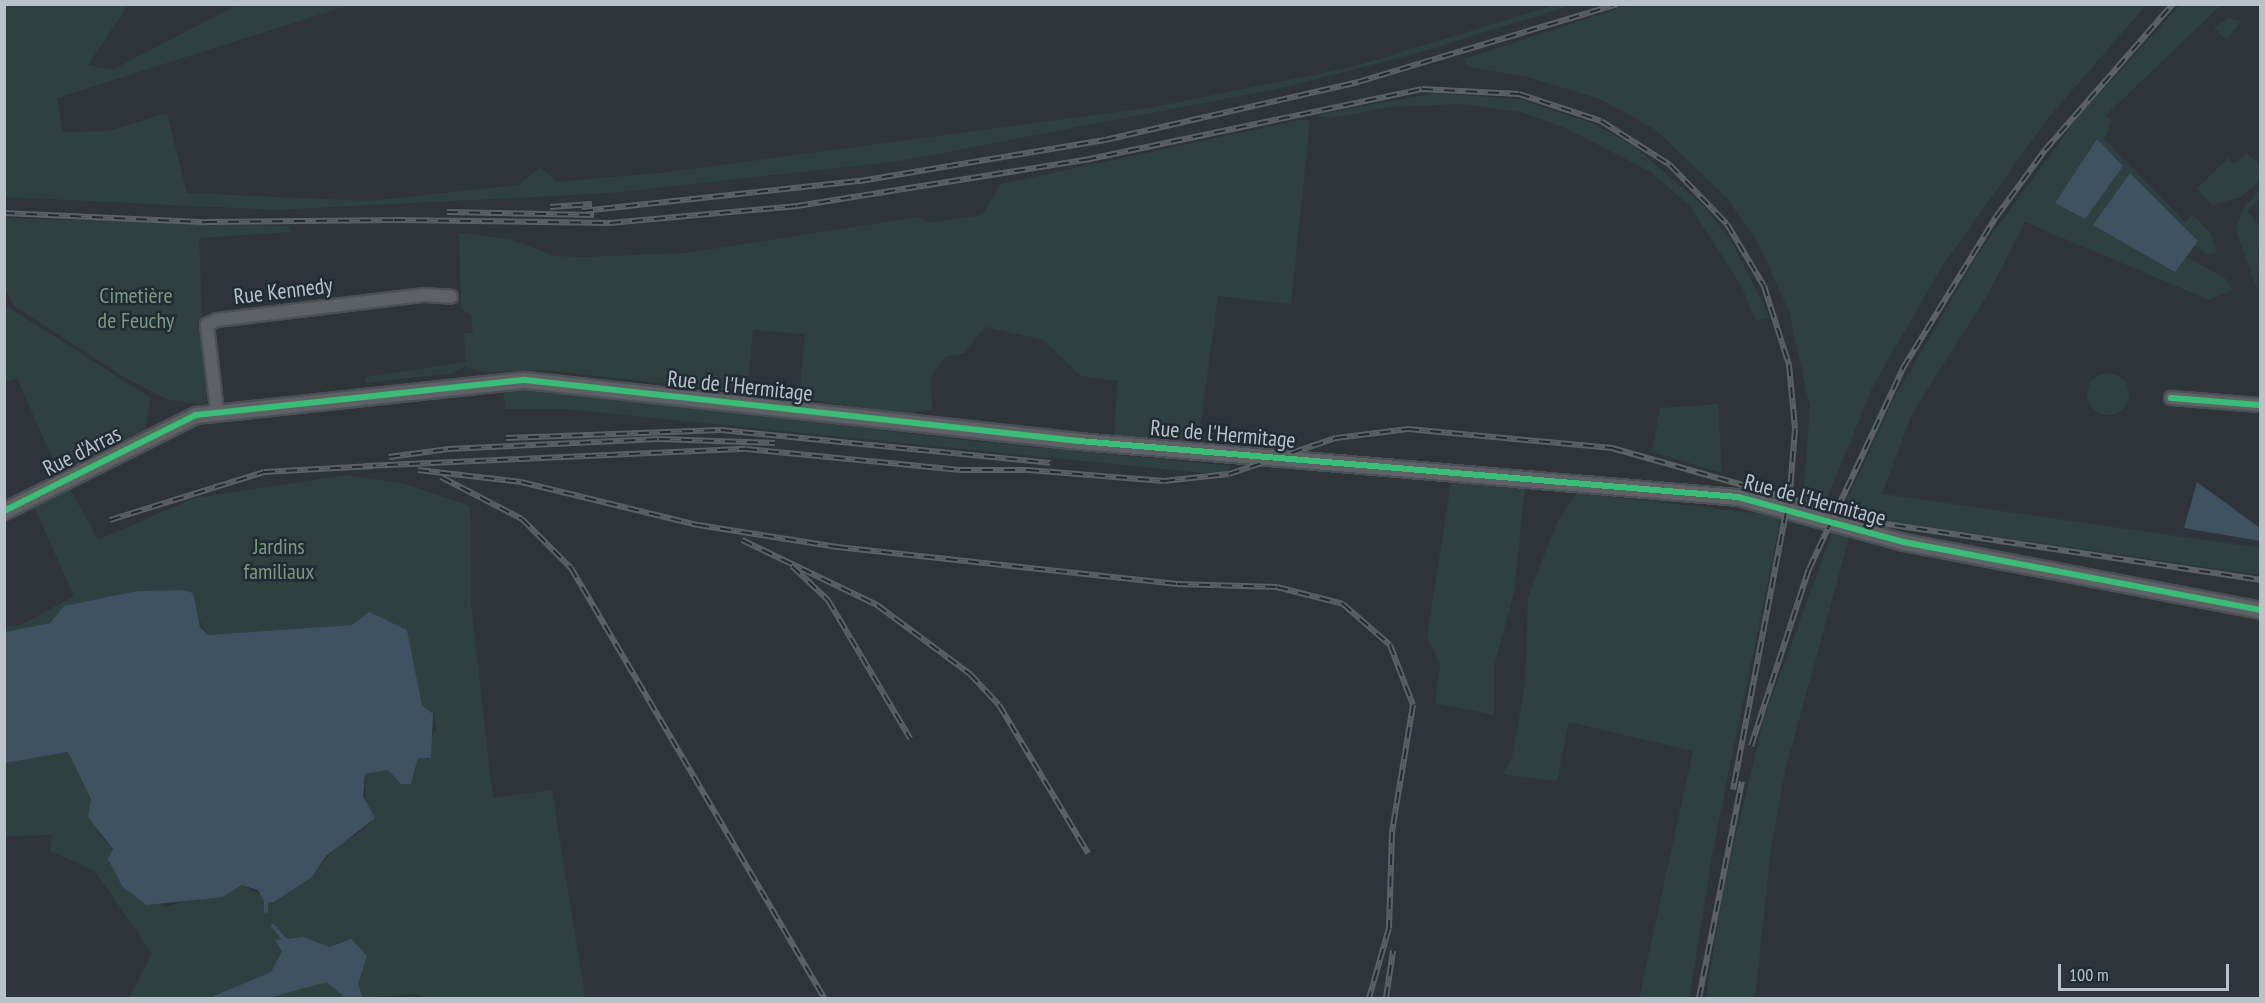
<!DOCTYPE html>
<html>
<head>
<meta charset="utf-8">
<style>
  body { margin:0 }
  #map { position:relative; width:2265px; height:1003px; overflow:hidden; background:#2e3439; font-family:"PT Sans Narrow",sans-serif }
  div>[style] { position:absolute }
  .green>* { inset:0; background:#2e4140 }
  .round { border-radius:50% }
  .water>* { inset:0; background:#3f5261 }
  .stream>* { height:4px; margin:-2px; padding:0 2px; transform-origin:2px; border-radius:2px; background:#3f5261 }
  .roads { filter:drop-shadow(2px 0 #4c5054) drop-shadow(-2px 0 #4c5054) drop-shadow(0 2px #4c5054) drop-shadow(0 -2px #4c5054) }
  .minor>* { height:12px; margin:-6px; padding:0 6px; transform-origin:6px; border-radius:6px; background:#5e6267 }
  .tertiary>* { height:15px; margin:-7.5px; padding:0 7.5px; transform-origin:7.5px; border-radius:7.5px; background:#5e6267 }
  .rail>* { height:6px; margin-top:-3px; transform-origin:0; background:repeating-linear-gradient(90deg,#222c34 0 11px,#5c6165 0 22px); box-sizing:border-box; border-block:2px solid #5c6165 }
  .cycleway>* { height:6px; margin:-3px; padding:0 3px; transform-origin:3px; border-radius:3px; background:#3abd76 }
  span { translate:-50% -50%; white-space:nowrap; text-align:center; line-height:1.15; -webkit-text-stroke:5px #222c34; paint-order:stroke }
  .street-label { font-size:22px; color:#b9c1c9 }
  .park-label { font-size:22px; color:#7a9c7e }
  .frame { position:absolute; inset:0; border:6px solid #b9c1c9; pointer-events:none }
  .scale { position:absolute; left:2058px; top:964px; width:171px; height:27px; box-sizing:border-box; border:3px solid #b9c1c9; border-top:0; padding-left:8px; font-size:18px; line-height:21px; white-space:nowrap; color:#b9c1c9; -webkit-text-stroke:4px #222c34; paint-order:stroke }
</style>
</head>
<body>
<div id="map">
  <div class="green">
    <div style="clip-path:polygon(1632px 4px,2146px 5px,2045px 122px,1941px 268px,1873px 386px,1824px 506px,1803px 499px,1810px 408px,1789px 311px,1757px 241px,1726px 197px,1656px 130px,1600px 99px,1527px 77px,1469px 67px,1464px 59px)"></div>
    <div style="clip-path:polygon(4px 5px,128px 5px,88px 65px,112px 70px,237px 5px,350px 5px,57px 98px,63px 132px,108px 131px,167px 113px,187px 193px,370px 201px,519px 185px,540px 167px,557px 182px,669px 172px,1155px 107px,1352px 67px,1556px 5px,1572px 5px,1414px 54px,1276px 89px,900px 161px,609px 193px,275px 210px,5px 197px)"></div>
    <div style="clip-path:polygon(evenodd,2180px 5px,2221px 5px,2106px 115px,2112px 122px,2104px 139px,2185px 222px,2193px 215px,2211px 234px,2217px 252px,2207px 254px,2195px 245px,2198px 241px,2176px 271px,2186px 257px,2225px 278px,2232px 290px,2209px 300px,2025px 222px,1989px 292px,1912px 414px,1882px 494px,2260px 548px,2260px 575px,1862px 517px,1843px 509px,1893px 400px,1981px 249px,2078px 117px,2180px 5px,2096px 140px,2123px 166px,2108px 185px,2055px 203px,2096px 140px)"></div>
    <div style="clip-path:polygon(2228px 18px,2241px 21px,2226px 40px,2214px 28px)"></div>
    <div style="clip-path:polygon(1435px 93px,1518px 99px,1595px 124px,1635px 147px,1702px 204px,1731px 240px,1770px 318px,1755px 320px,1742px 287px,1690px 206px,1651px 172px,1565px 128px,1521px 112px,1462px 104px,1389px 107px,1327px 119px,1316px 115px)"></div>
    <div style="clip-path:polygon(1300px 120px,1310px 120px,1291px 304px,1218px 296px,1197px 450px,1113px 444px,1118px 381px,1081px 376px,1044px 340px,985px 327px,965px 353px,945px 357px,931px 378px,932px 410px,903px 414px,799px 398px,805px 334px,753px 330px,747px 393px,545px 370px,485px 372px,464px 367px,452px 373px,366px 383px,366px 377px,466px 362px,464px 333px,473px 333px,471px 315px,461px 309px,459px 233px,510px 239px,554px 256px,582px 257px,686px 253px,918px 217px,929px 223px,982px 215px,1001px 184px)"></div>
    <div style="clip-path:polygon(2247px 153px,2260px 166px,2260px 180px,2241px 197px,2212px 205px,2197px 189px,2228px 158px,2233px 164px)"></div>
    <div style="clip-path:polygon(2260px 190px,2260px 198px,2247px 211px,2260px 226px,2257px 290px,2236px 230px,2243px 208px)"></div>
    <div style="clip-path:polygon(4px 218px,289px 226px,291px 232px,199px 238px,206px 405px,166px 399px,124px 377px,14px 306px,5px 289px)"></div>
    <div style="clip-path:polygon(5px 305px,151px 398px,145px 429px,58px 472px,17px 378px,5px 382px)"></div>
    <div class="round" style="left:2087px;top:373px;width:42px;height:42px"></div>
    <div style="clip-path:polygon(524px 388px,973px 441px,1232px 466px,1223px 475px,566px 409px,505px 409px,504px 389px)"></div>
    <div style="clip-path:polygon(1718px 404px,1722px 473px,1652px 452px,1660px 408px)"></div>
    <div style="clip-path:polygon(347px 475px,405px 484px,470px 506px,471px 605px,493px 798px,552px 790px,585px 998px,428px 998px,415px 994px,363px 998px,358px 984px,367px 956px,342px 941px,329px 947px,304px 937px,276px 940px,282px 951px,271px 972px,209px 998px,129px 998px,152px 954px,95px 871px,50px 851px,52px 835px,5px 836px,5px 763px,68px 752px,91px 799px,98px 833px,165px 907px,197px 897px,223px 897px,242px 885px,274px 902px,312px 877px,336px 847px,367px 827px,365px 774px,388px 770px,401px 784px,415px 773px,418px 758px,436px 729px,434px 715px,422px 705px,407px 631px,369px 612px,352px 625px,208px 635px,182px 590px,137px 591px,64px 606px,50px 623px,5px 632px,5px 625px,19px 626px,74px 596px,30px 498px,68px 485px,98px 540px,194px 498px)"></div>
    <div style="clip-path:polygon(1451px 483px,1525px 488px,1514px 593px,1494px 666px,1494px 715px,1435px 703px,1440px 665px,1427px 636px)"></div>
    <div style="clip-path:polygon(1577px 493px,1781px 516px,1713px 850px,1689px 998px,1639px 998px,1693px 751px,1569px 722px,1557px 781px,1502px 774px,1512px 759px,1525px 683px,1528px 597px,1558px 520px)"></div>
    <div style="clip-path:polygon(1832px 533px,1849px 538px,1786px 767px,1772px 841px,1755px 998px,1706px 998px,1723px 891px,1763px 721px)"></div>
    <div style="clip-path:polygon(327px 982px,345px 998px,268px 998px,270px 995px)"></div>
  </div>
  <div class="water">
    <div style="clip-path:polygon(2097px 139px,2123px 166px,2085px 219px,2055px 203px)"></div>
    <div style="clip-path:polygon(2130px 173px,2198px 241px,2175px 272px,2093px 225px)"></div>
    <div style="clip-path:polygon(2197px 482px,2260px 528px,2260px 541px,2184px 528px)"></div>
    <div style="clip-path:polygon(182px 590px,193px 593px,200px 627px,208px 635px,352px 625px,369px 612px,407px 630px,422px 705px,433px 714px,431px 758px,418px 758px,411px 784px,401px 784px,388px 770px,365px 774px,363px 796px,375px 818px,326px 856px,312px 877px,274px 902px,265px 903px,258px 890px,242px 885px,223px 897px,146px 905px,122px 886px,108px 859px,113px 849px,88px 817px,91px 799px,68px 752px,5px 763px,5px 632px,50px 623px,64px 606px,137px 591px)"></div>
    <div style="clip-path:polygon(304px 937px,329px 947px,351px 939px,367px 956px,358px 984px,363px 998px,345px 998px,327px 982px,268px 998px,209px 998px,271px 972px,282px 951px,275px 940px)"></div>
  </div>
  <div class="stream">
    <div style="left:266px;top:901px;width:10px;rotate:90deg"></div>
    <div style="left:273px;top:926px;width:21px;rotate:49deg"></div>
  </div>
  <div class="roads">
    <div class="minor">
      <div style="left:2171px;top:398px;width:89px;rotate:4.5deg"></div>
      <div style="left:217px;top:411px;width:87px;rotate:-96.6deg"></div>
      <div style="left:207px;top:325px;width:11px;rotate:-27deg"></div>
      <div style="left:217px;top:320px;width:209px;rotate:-6.9deg"></div>
      <div style="left:425px;top:295px;width:26px;rotate:4deg"></div>
    </div>
    <div class="tertiary">
      <div style="left:4px;top:511px;width:215px;rotate:-26.6deg"></div>
      <div style="left:196px;top:415px;width:331px;rotate:-6.1deg"></div>
      <div style="left:525px;top:380px;width:557px;rotate:6.28deg"></div>
      <div style="left:1079px;top:441px;width:661px;rotate:4.86deg"></div>
      <div style="left:1738px;top:497px;width:172px;rotate:15.2deg"></div>
      <div style="left:1904px;top:542px;width:362px;rotate:10.8deg"></div>
    </div>
  </div>
  <div class="rail">
    <div style="left:550px;top:207px;width:42px;rotate:-4.1deg"></div>
    <div style="left:582px;top:211px;width:280px;rotate:-6.2deg"></div>
    <div style="left:860px;top:181px;width:248px;rotate:-9.5deg"></div>
    <div style="left:1105px;top:140px;width:260px;rotate:-12.9deg"></div>
    <div style="left:1358px;top:82px;width:271px;rotate:-16.7deg"></div>
    <div style="left:447px;top:212px;width:147px;rotate:1.2deg"></div>
    <div style="left:4px;top:213px;width:202px;rotate:2.6deg"></div>
    <div style="left:206px;top:222px;width:197px;rotate:-0.6deg"></div>
    <div style="left:394px;top:220px;width:216px;rotate:0.8deg"></div>
    <div style="left:610px;top:223px;width:188px;rotate:-5.2deg"></div>
    <div style="left:797px;top:206px;width:292px;rotate:-9.1deg"></div>
    <div style="left:1085px;top:160px;width:344px;rotate:-11.9deg"></div>
    <div style="left:1422px;top:89px;width:97px;rotate:3deg"></div>
    <div style="left:1519px;top:94px;width:86px;rotate:18.2deg"></div>
    <div style="left:1601px;top:121px;width:82px;rotate:32.5deg"></div>
    <div style="left:1670px;top:165px;width:82px;rotate:46deg"></div>
    <div style="left:1727px;top:224px;width:72px;rotate:59.2deg"></div>
    <div style="left:1764px;top:286px;width:83px;rotate:72.4deg"></div>
    <div style="left:1789px;top:365px;width:64px;rotate:84.6deg"></div>
    <div style="left:1795px;top:429px;width:62px;rotate:94.6deg"></div>
    <div style="left:1790px;top:491px;width:304px;rotate:100.8deg"></div>
    <div style="left:506px;top:438px;width:215px;rotate:-2.1deg"></div>
    <div style="left:721px;top:430px;width:331px;rotate:5.7deg"></div>
    <div style="left:389px;top:457px;width:60px;rotate:-7.7deg"></div>
    <div style="left:448px;top:449px;width:211px;rotate:-2.7deg"></div>
    <div style="left:659px;top:439px;width:116px;rotate:2deg"></div>
    <div style="left:365px;top:466px;width:381px;rotate:-2.6deg"></div>
    <div style="left:746px;top:449px;width:215px;rotate:5.6deg"></div>
    <div style="left:960px;top:470px;width:68px"></div>
    <div style="left:1028px;top:470px;width:136px;rotate:4.6deg"></div>
    <div style="left:1164px;top:481px;width:65px;rotate:-6.1deg"></div>
    <div style="left:1229px;top:474px;width:113px;rotate:-18.6deg"></div>
    <div style="left:1336px;top:438px;width:73px;rotate:-7.1deg"></div>
    <div style="left:1408px;top:429px;width:205px;rotate:5.3deg"></div>
    <div style="left:1612px;top:448px;width:271px;rotate:15.8deg"></div>
    <div style="left:1873px;top:522px;width:391px;rotate:8.5deg"></div>
    <div style="left:418px;top:470px;width:104px;rotate:6.6deg"></div>
    <div style="left:521px;top:482px;width:182px;rotate:13.7deg"></div>
    <div style="left:698px;top:525px;width:141px;rotate:9deg"></div>
    <div style="left:837px;top:547px;width:342px;rotate:6.2deg"></div>
    <div style="left:1177px;top:584px;width:100px;rotate:1.7deg"></div>
    <div style="left:1277px;top:587px;width:68px;rotate:14.4deg"></div>
    <div style="left:1343px;top:604px;width:62px;rotate:41.1deg"></div>
    <div style="left:1390px;top:645px;width:64px;rotate:69deg"></div>
    <div style="left:1413px;top:705px;width:129px;rotate:99.4deg"></div>
    <div style="left:1392px;top:832px;width:96px;rotate:91.8deg"></div>
    <div style="left:1389px;top:928px;width:73px;rotate:105.9deg"></div>
    <div style="left:441px;top:477px;width:91px;rotate:27.4deg"></div>
    <div style="left:522px;top:519px;width:69px;rotate:45deg"></div>
    <div style="left:571px;top:568px;width:499px;rotate:59.5deg"></div>
    <div style="left:110px;top:520px;width:161px;rotate:-17.3deg"></div>
    <div style="left:264px;top:472px;width:109px;rotate:-3.2deg"></div>
    <div style="left:742px;top:540px;width:150px;rotate:25.7deg"></div>
    <div style="left:877px;top:605px;width:116px;rotate:36.6deg"></div>
    <div style="left:970px;top:674px;width:42px;rotate:46.9deg"></div>
    <div style="left:999px;top:705px;width:173px;rotate:59deg"></div>
    <div style="left:792px;top:566px;width:50px;rotate:43.4deg"></div>
    <div style="left:828px;top:600px;width:161px;rotate:59.3deg"></div>
    <div style="left:1751px;top:746px;width:186px;rotate:-71.9deg"></div>
    <div style="left:1809px;top:569px;width:222px;rotate:-64.9deg"></div>
    <div style="left:1903px;top:368px;width:177px;rotate:-58.4deg"></div>
    <div style="left:1996px;top:217px;width:83px;rotate:-53.8deg"></div>
    <div style="left:2045px;top:150px;width:194px;rotate:-48.8deg"></div>
    <div style="left:1386px;top:998px;width:48px;rotate:-81.5deg"></div>
    <div style="left:1699px;top:998px;width:221px;rotate:-78.8deg"></div>
  </div>
  <div class="cycleway">
    <div style="left:2171px;top:398px;width:89px;rotate:4.5deg"></div>
    <div style="left:4px;top:511px;width:215px;rotate:-26.6deg"></div>
    <div style="left:196px;top:415px;width:331px;rotate:-6.1deg"></div>
    <div style="left:525px;top:380px;width:557px;rotate:6.28deg"></div>
    <div style="left:1079px;top:441px;width:661px;rotate:4.86deg"></div>
    <div style="left:1738px;top:497px;width:172px;rotate:15.2deg"></div>
    <div style="left:1904px;top:542px;width:362px;rotate:10.8deg"></div>
  </div>
  <div class="street-label">
    <span style="left:283px;top:291px;rotate:-7deg">Rue Kennedy</span>
    <span style="left:740px;top:386px;rotate:6deg">Rue de l'Hermitage</span>
    <span style="left:1223px;top:434px;rotate:5deg">Rue de l'Hermitage</span>
    <span style="left:82px;top:451px;rotate:-27deg">Rue d'Arras</span>
    <span style="left:1815px;top:500px;rotate:15deg">Rue de l'Hermitage</span>
  </div>
  <div class="park-label">
    <span style="left:136px;top:308px">Cimetière<br>de Feuchy</span>
    <span style="left:279px;top:559px">Jardins<br>familiaux</span>
  </div>
  <div class="frame"></div>
  <div class="scale">100 m</div>
</div>
</body>
</html>
